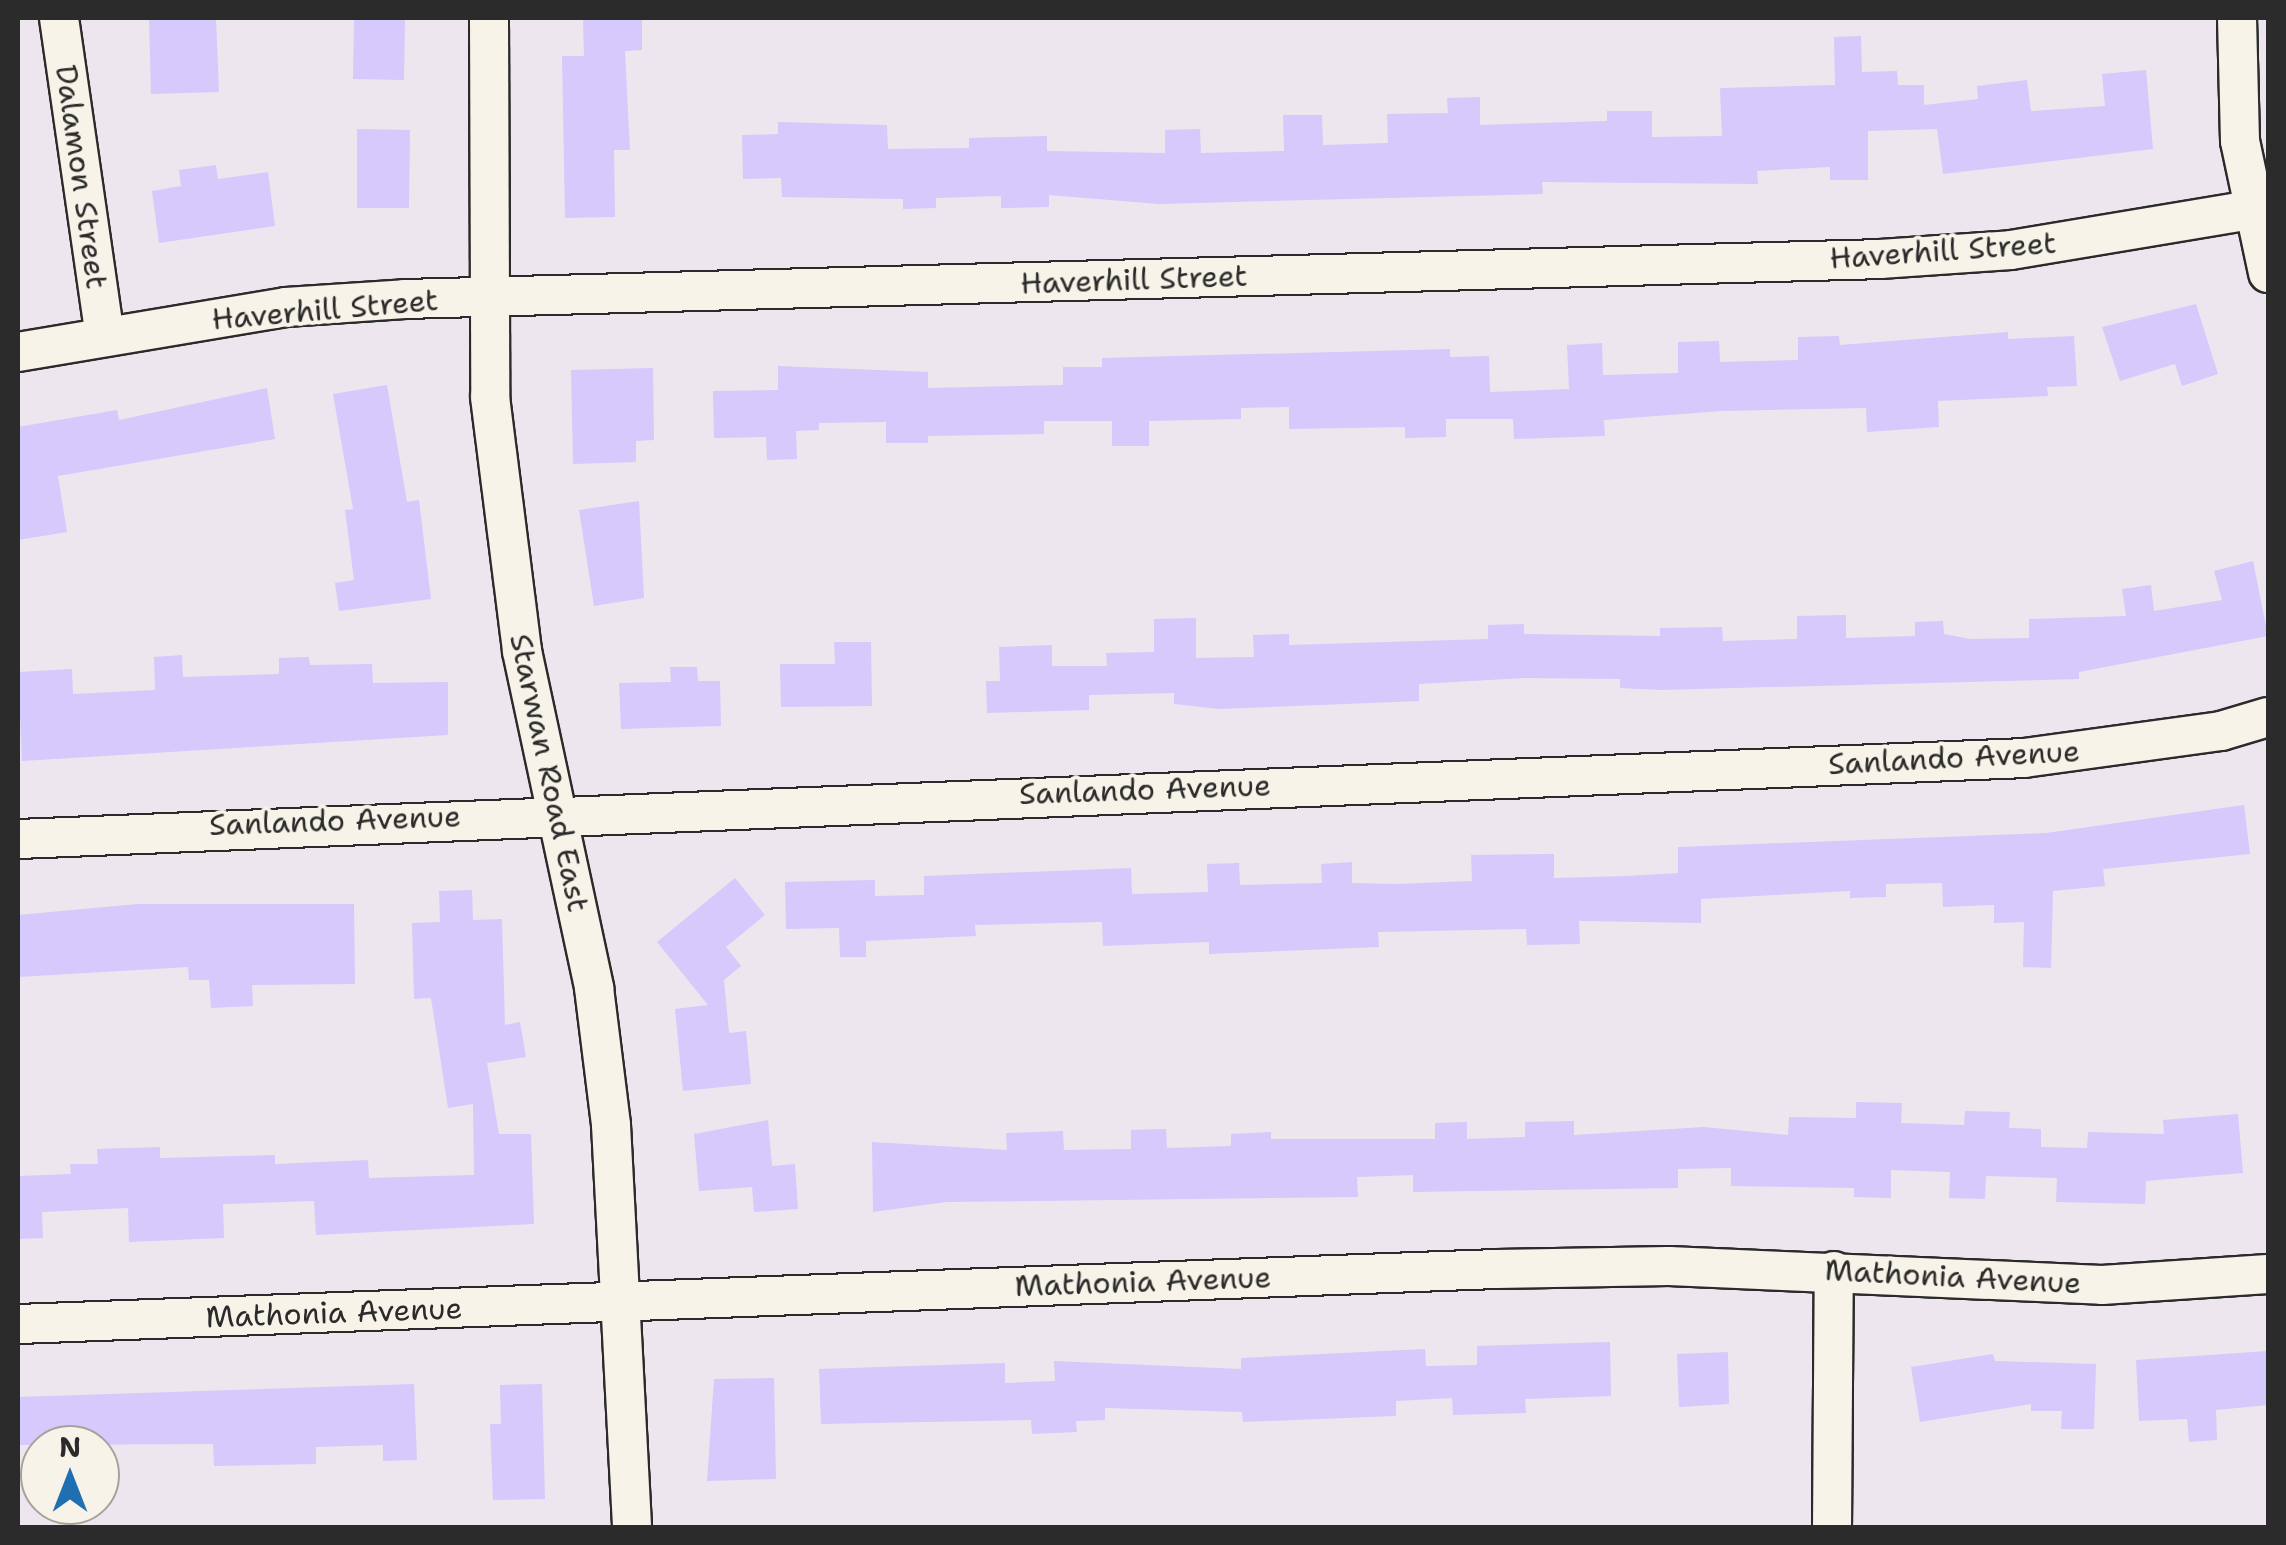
<!DOCTYPE html>
<html>
<head>
<meta charset="utf-8">
<style>
  body { margin:0 }
  #map { position:relative; width:2286px; height:1545px; overflow:hidden; background:#ede6ee; font-family:"Shantell Sans",sans-serif }
  div>[style] { position:absolute }
  .building>* { inset:0; background:#d6c9fb }
  .roads { filter:drop-shadow(2px 0 #2b2b2b) drop-shadow(-2px 0 #2b2b2b) drop-shadow(0 2px #2b2b2b) drop-shadow(0 -2px #2b2b2b) }
  .street>* { height:38px; margin:-19px; padding:0 19px; transform-origin:19px; border-radius:19px; background:#f7f3e8 }
  span { translate:-50% -50%; white-space:nowrap; text-align:center; line-height:1.15; -webkit-text-stroke:8px #f7f3e8; paint-order:stroke }
  .street-label { font-size:30px; color:#2b2b2b }
  .frame { position:absolute; inset:0; border:20px solid #2b2b2b; pointer-events:none }
  .north { position:absolute; left:20px; top:1425px; width:100px; height:100px; box-sizing:border-box; background:#f7f3e8; border:2px solid #a5a39c; border-radius:50%; rotate:0deg; font-size:28px; font-weight:700; line-height:40px; text-align:center; color:#2b2b2b }
  .north::after { content:''; display:block; margin:auto; width:35px; height:45px; background:#1f6fb2; clip-path:polygon(50% 0,100% 100%,50% 72%,0 100%) }
</style>
</head>
<body>
<div id="map">
  <div class="building">
    <div style="clip-path:polygon(149px 18px,216px 18px,219px 92px,151px 94px)"></div>
    <div style="clip-path:polygon(354px 18px,405px 18px,404px 80px,353px 79px)"></div>
    <div style="clip-path:polygon(583px 18px,642px 19px,642px 50px,625px 51px,630px 150px,614px 150px,615px 217px,565px 218px,562px 56px,584px 56px)"></div>
    <div style="clip-path:polygon(1861px 36px,1862px 72px,1897px 71px,1898px 85px,1924px 85px,1924px 105px,1978px 99px,1977px 86px,2027px 80px,2031px 111px,2105px 106px,2102px 74px,2146px 70px,2153px 149px,1943px 174px,1937px 129px,1868px 131px,1868px 180px,1830px 180px,1830px 167px,1757px 171px,1758px 184px,1542px 182px,1543px 194px,1158px 204px,1049px 195px,1049px 207px,1001px 208px,1001px 196px,936px 198px,936px 208px,903px 209px,903px 199px,782px 197px,781px 178px,743px 179px,742px 135px,778px 134px,778px 122px,887px 125px,888px 149px,969px 148px,969px 138px,1047px 136px,1047px 151px,1165px 153px,1165px 130px,1200px 129px,1201px 153px,1284px 151px,1283px 115px,1322px 115px,1323px 145px,1388px 143px,1387px 114px,1448px 113px,1447px 98px,1480px 97px,1480px 125px,1607px 121px,1607px 111px,1652px 111px,1652px 137px,1722px 136px,1720px 88px,1835px 85px,1834px 37px)"></div>
    <div style="clip-path:polygon(357px 129px,410px 130px,409px 208px,357px 208px)"></div>
    <div style="clip-path:polygon(216px 165px,218px 179px,268px 172px,275px 226px,159px 243px,152px 191px,181px 186px,179px 170px)"></div>
    <div style="clip-path:polygon(2196px 304px,2218px 374px,2182px 386px,2175px 364px,2120px 381px,2102px 327px)"></div>
    <div style="clip-path:polygon(2008px 332px,2008px 339px,2074px 336px,2077px 386px,2047px 387px,2048px 396px,1938px 401px,1939px 427px,1867px 432px,1866px 408px,1721px 411px,1604px 420px,1605px 436px,1514px 439px,1513px 419px,1446px 419px,1446px 437px,1405px 438px,1405px 427px,1289px 429px,1289px 407px,1241px 408px,1241px 419px,1149px 421px,1149px 446px,1112px 446px,1112px 421px,1044px 421px,1044px 434px,928px 436px,928px 443px,886px 443px,886px 422px,819px 423px,819px 430px,796px 431px,797px 459px,767px 460px,766px 437px,714px 438px,713px 391px,778px 390px,778px 366px,928px 372px,928px 388px,1063px 385px,1063px 367px,1102px 367px,1102px 358px,1450px 349px,1450px 357px,1489px 356px,1490px 392px,1569px 389px,1567px 345px,1602px 343px,1603px 375px,1678px 373px,1678px 342px,1719px 341px,1720px 362px,1798px 360px,1798px 337px,1839px 336px,1840px 345px)"></div>
    <div style="clip-path:polygon(653px 368px,654px 440px,636px 441px,636px 462px,573px 464px,571px 370px)"></div>
    <div style="clip-path:polygon(387px 385px,407px 502px,419px 500px,431px 599px,339px 611px,335px 583px,354px 580px,345px 510px,353px 509px,333px 394px)"></div>
    <div style="clip-path:polygon(267px 388px,275px 439px,58px 476px,67px 532px,18px 540px,18px 427px,117px 410px,119px 420px)"></div>
    <div style="clip-path:polygon(639px 501px,644px 598px,594px 606px,579px 510px)"></div>
    <div style="clip-path:polygon(2253px 561px,2268px 636px,2079px 672px,2079px 679px,1661px 690px,1620px 688px,1620px 679px,1525px 678px,1419px 684px,1419px 701px,1219px 709px,1174px 704px,1174px 693px,1089px 695px,1089px 710px,987px 713px,986px 681px,1000px 681px,999px 647px,1052px 645px,1052px 666px,1107px 666px,1106px 653px,1154px 652px,1154px 619px,1196px 618px,1196px 658px,1254px 657px,1253px 635px,1289px 634px,1289px 645px,1488px 639px,1488px 625px,1524px 624px,1524px 634px,1660px 636px,1660px 628px,1722px 627px,1723px 641px,1797px 639px,1797px 616px,1846px 615px,1846px 638px,1915px 636px,1915px 622px,1943px 621px,1944px 634px,1970px 639px,2029px 638px,2029px 619px,2126px 616px,2122px 589px,2151px 585px,2154px 611px,2222px 600px,2214px 571px)"></div>
    <div style="clip-path:polygon(834px 642px,871px 642px,872px 706px,781px 707px,780px 664px,835px 664px)"></div>
    <div style="clip-path:polygon(182px 655px,183px 677px,279px 674px,279px 658px,309px 657px,310px 665px,372px 664px,373px 683px,448px 682px,448px 735px,22px 761px,18px 672px,72px 669px,73px 694px,155px 690px,154px 657px)"></div>
    <div style="clip-path:polygon(670px 667px,697px 667px,698px 681px,720px 681px,721px 726px,621px 729px,619px 683px,671px 682px)"></div>
    <div style="clip-path:polygon(2244px 805px,2250px 854px,2103px 869px,2105px 886px,2053px 891px,2051px 968px,2023px 967px,2024px 922px,1994px 923px,1994px 905px,1943px 907px,1942px 883px,1886px 884px,1886px 897px,1850px 898px,1850px 891px,1701px 899px,1701px 923px,1579px 921px,1580px 944px,1527px 945px,1526px 929px,1378px 932px,1379px 947px,1209px 954px,1209px 942px,1103px 946px,1102px 922px,975px 925px,976px 936px,866px 941px,866px 957px,840px 957px,839px 928px,786px 929px,785px 882px,875px 880px,875px 896px,924px 895px,924px 876px,1131px 868px,1132px 894px,1208px 892px,1207px 864px,1239px 863px,1240px 885px,1322px 883px,1321px 864px,1352px 862px,1352px 883px,1396px 884px,1472px 881px,1471px 855px,1554px 854px,1554px 878px,1628px 876px,1678px 873px,1678px 847px,2046px 833px)"></div>
    <div style="clip-path:polygon(735px 878px,765px 915px,726px 947px,741px 966px,724px 980px,729px 1033px,746px 1031px,751px 1084px,683px 1091px,675px 1009px,708px 1005px,657px 942px)"></div>
    <div style="clip-path:polygon(472px 890px,473px 920px,502px 919px,505px 1025px,520px 1022px,526px 1057px,487px 1063px,499px 1134px,531px 1134px,534px 1224px,316px 1235px,314px 1201px,223px 1204px,224px 1238px,129px 1242px,128px 1208px,42px 1212px,43px 1238px,18px 1239px,18px 1176px,71px 1174px,70px 1164px,98px 1164px,97px 1149px,160px 1147px,160px 1158px,275px 1155px,275px 1164px,368px 1160px,369px 1178px,474px 1175px,473px 1104px,448px 1108px,431px 998px,414px 999px,412px 923px,440px 922px,439px 891px)"></div>
    <div style="clip-path:polygon(138px 904px,354px 904px,355px 984px,252px 985px,253px 1006px,211px 1008px,209px 980px,189px 980px,188px 967px,18px 977px,18px 915px)"></div>
    <div style="clip-path:polygon(1856px 1102px,1902px 1103px,1901px 1123px,1964px 1125px,1965px 1111px,2010px 1112px,2009px 1128px,2041px 1129px,2041px 1147px,2087px 1148px,2088px 1132px,2164px 1134px,2163px 1120px,2238px 1114px,2243px 1173px,2146px 1181px,2145px 1204px,2056px 1202px,2057px 1178px,1986px 1176px,1985px 1199px,1949px 1198px,1950px 1172px,1891px 1170px,1891px 1198px,1854px 1197px,1854px 1188px,1731px 1186px,1731px 1168px,1678px 1169px,1678px 1188px,1413px 1192px,1413px 1175px,1357px 1177px,1358px 1197px,946px 1202px,873px 1212px,872px 1142px,1007px 1150px,1006px 1133px,1063px 1131px,1064px 1150px,1131px 1149px,1131px 1130px,1166px 1129px,1167px 1148px,1231px 1146px,1231px 1134px,1271px 1132px,1271px 1139px,1435px 1139px,1435px 1123px,1467px 1122px,1467px 1139px,1525px 1137px,1525px 1122px,1574px 1121px,1574px 1135px,1704px 1127px,1788px 1135px,1789px 1117px,1856px 1118px)"></div>
    <div style="clip-path:polygon(768px 1120px,772px 1166px,795px 1164px,798px 1209px,754px 1212px,752px 1187px,699px 1191px,694px 1134px)"></div>
    <div style="clip-path:polygon(1610px 1342px,1611px 1396px,1525px 1399px,1526px 1413px,1453px 1415px,1452px 1398px,1396px 1401px,1396px 1416px,1243px 1422px,1242px 1412px,1105px 1408px,1105px 1420px,1076px 1421px,1077px 1432px,1032px 1434px,1031px 1420px,821px 1424px,819px 1369px,1005px 1363px,1005px 1383px,1055px 1381px,1054px 1361px,1241px 1369px,1241px 1358px,1425px 1349px,1426px 1366px,1477px 1365px,1477px 1346px)"></div>
    <div style="clip-path:polygon(2268px 1351px,2268px 1405px,2216px 1410px,2217px 1440px,2189px 1442px,2187px 1419px,2139px 1421px,2136px 1360px)"></div>
    <div style="clip-path:polygon(1728px 1352px,1729px 1404px,1679px 1407px,1677px 1354px)"></div>
    <div style="clip-path:polygon(1993px 1354px,1995px 1361px,2096px 1364px,2094px 1429px,2061px 1429px,2062px 1411px,2031px 1411px,2031px 1404px,1920px 1422px,1911px 1367px)"></div>
    <div style="clip-path:polygon(774px 1378px,776px 1479px,707px 1481px,714px 1379px)"></div>
    <div style="clip-path:polygon(414px 1384px,417px 1460px,383px 1461px,383px 1445px,316px 1447px,316px 1464px,214px 1466px,213px 1444px,18px 1445px,18px 1397px)"></div>
    <div style="clip-path:polygon(542px 1384px,545px 1499px,493px 1500px,490px 1424px,501px 1424px,500px 1385px)"></div>
  </div>
  <div class="roads">
    <div class="street">
      <div style="left:59px;top:18px;width:321px;rotate:81.8deg"></div>
      <div style="left:489px;top:18px;width:379px;rotate:89.8deg"></div>
      <div style="left:490px;top:397px;width:256px;rotate:82.8deg"></div>
      <div style="left:522px;top:651px;width:345px;rotate:77.9deg"></div>
      <div style="left:594px;top:988px;width:138px;rotate:82.9deg"></div>
      <div style="left:611px;top:1125px;width:404px;rotate:87deg"></div>
      <div style="left:2237px;top:18px;width:123px;rotate:88.6deg"></div>
      <div style="left:2240px;top:141px;width:135px;rotate:78deg"></div>
      <div style="left:18px;top:352px;width:272px;rotate:-9.5deg"></div>
      <div style="left:286px;top:307px;width:119px;rotate:-3.8deg"></div>
      <div style="left:405px;top:299px;width:1476px;rotate:-1.55deg"></div>
      <div style="left:1880px;top:259px;width:131px;rotate:-3.9deg"></div>
      <div style="left:2011px;top:250px;width:243px;rotate:-9.5deg"></div>
      <div style="left:18px;top:839px;width:2008px;rotate:-2.31deg"></div>
      <div style="left:2024px;top:758px;width:199px;rotate:-7.8deg"></div>
      <div style="left:2221px;top:731px;width:49px;rotate:-16.6deg"></div>
      <div style="left:18px;top:1324px;width:1479px;rotate:-2.13deg"></div>
      <div style="left:1496px;top:1269px;width:173px;rotate:-1deg"></div>
      <div style="left:1669px;top:1266px;width:433px;rotate:2.5deg"></div>
      <div style="left:2102px;top:1285px;width:166px;rotate:-3.8deg"></div>
      <div style="left:1832px;top:1528px;width:257px;rotate:-89.6deg"></div>
    </div>
  </div>
  <div class="street-label">
    <span style="left:81px;top:177px;rotate:82deg">Dalamon Street</span>
    <span style="left:1943px;top:251px;rotate:-4deg">Haverhill Street</span>
    <span style="left:1134px;top:280px;rotate:-2deg">Haverhill Street</span>
    <span style="left:325px;top:310px;rotate:-5deg">Haverhill Street</span>
    <span style="left:1954px;top:758px;rotate:-3deg">Sanlando Avenue</span>
    <span style="left:549px;top:773px;rotate:78deg">Starwan Road East</span>
    <span style="left:1145px;top:790px;rotate:-2deg">Sanlando Avenue</span>
    <span style="left:335px;top:821px;rotate:-2deg">Sanlando Avenue</span>
    <span style="left:1953px;top:1277px;rotate:3deg">Mathonia Avenue</span>
    <span style="left:1143px;top:1282px;rotate:-2deg">Mathonia Avenue</span>
    <span style="left:334px;top:1313px;rotate:-2deg">Mathonia Avenue</span>
  </div>
  <div class="frame"></div>
  <div class="north">N</div>
</div>
</body>
</html>
